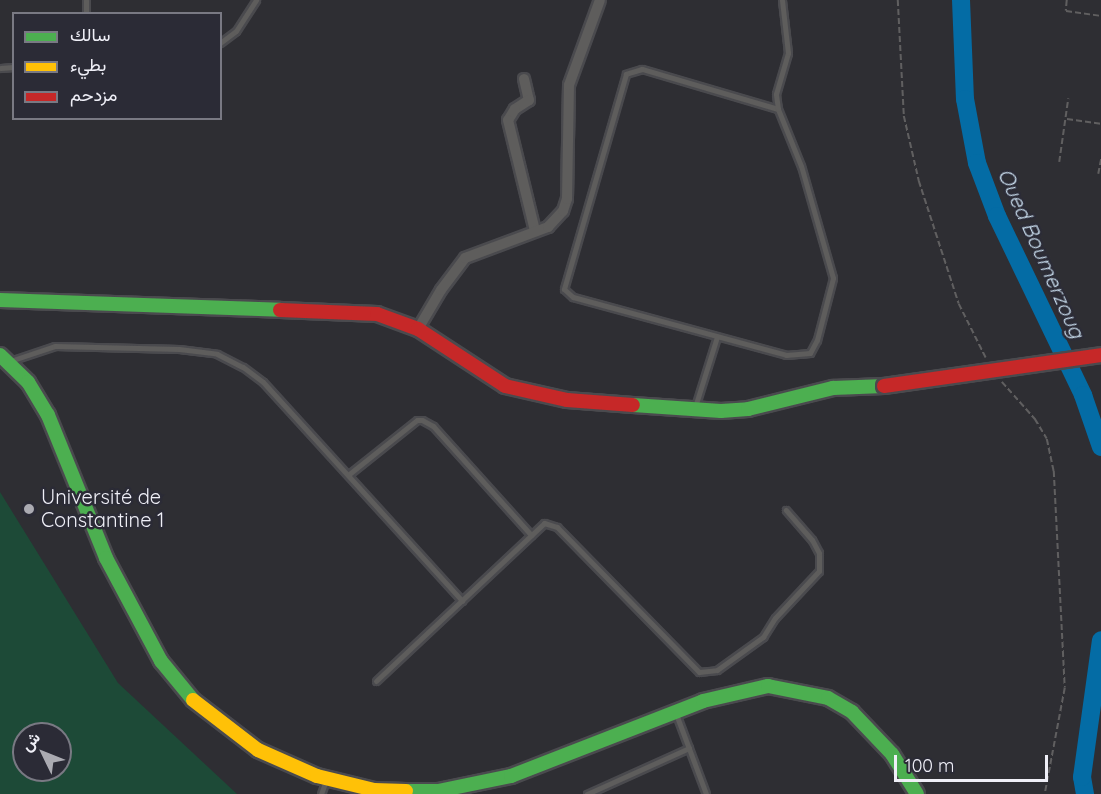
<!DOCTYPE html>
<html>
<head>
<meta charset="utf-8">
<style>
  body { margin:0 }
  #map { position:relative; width:1101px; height:794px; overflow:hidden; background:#2e2e33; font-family:Quicksand,Vazirmatn,sans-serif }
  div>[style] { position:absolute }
  .green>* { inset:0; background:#1d4a37 }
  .river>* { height:18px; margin:-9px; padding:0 9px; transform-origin:9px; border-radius:9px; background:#046ca5 }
  .path>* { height:1.5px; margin-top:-0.75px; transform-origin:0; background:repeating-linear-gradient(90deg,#605f60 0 6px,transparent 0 9px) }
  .roads { filter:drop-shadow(2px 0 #4a4a4e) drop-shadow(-2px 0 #4a4a4e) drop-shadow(0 2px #4a4a4e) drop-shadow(0 -2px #4a4a4e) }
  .lane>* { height:5px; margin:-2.5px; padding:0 2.5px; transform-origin:2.5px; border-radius:2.5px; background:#5e5d5c }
  .street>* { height:10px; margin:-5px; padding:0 5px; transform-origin:5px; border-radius:5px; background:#5e5d5c }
  .fast>* { height:14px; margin:-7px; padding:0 7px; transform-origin:7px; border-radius:7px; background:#4caf50 }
  .slow>* { height:14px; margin:-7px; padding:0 7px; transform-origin:7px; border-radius:7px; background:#ffc107 }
  .jam>* { height:14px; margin:-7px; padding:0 7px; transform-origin:7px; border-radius:7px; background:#c62828 }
  .bridges { filter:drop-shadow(2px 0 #4a4a4e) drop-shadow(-2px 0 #4a4a4e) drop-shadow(0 2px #4a4a4e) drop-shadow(0 -2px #4a4a4e) }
  .jam-bridge>* { height:14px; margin:-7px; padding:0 7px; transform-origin:7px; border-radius:7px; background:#c62828 }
  .dots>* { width:16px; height:16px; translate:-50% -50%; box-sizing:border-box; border:3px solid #2b2b36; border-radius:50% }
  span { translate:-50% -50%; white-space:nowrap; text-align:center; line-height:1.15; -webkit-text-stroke:5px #2b2b36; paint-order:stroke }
  .poi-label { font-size:20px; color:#efeff7 }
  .left { translate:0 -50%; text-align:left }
  .water-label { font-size:21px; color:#cbdff0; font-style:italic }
  .legend { position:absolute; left:12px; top:12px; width:210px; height:108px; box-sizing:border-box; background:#2b2b36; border:2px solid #797983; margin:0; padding:8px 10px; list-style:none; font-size:18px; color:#efeff7 }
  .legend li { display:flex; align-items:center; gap:12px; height:30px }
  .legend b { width:30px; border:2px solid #797983 }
  .north { position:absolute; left:12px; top:722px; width:60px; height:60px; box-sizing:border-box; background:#2b2b36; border:2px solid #797983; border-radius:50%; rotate:313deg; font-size:16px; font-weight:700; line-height:24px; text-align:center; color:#efeff7 }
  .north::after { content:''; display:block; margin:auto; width:21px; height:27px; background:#ababb2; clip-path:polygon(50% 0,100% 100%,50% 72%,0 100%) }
  .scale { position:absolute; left:894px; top:755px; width:154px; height:27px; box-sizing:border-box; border:3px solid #efeff7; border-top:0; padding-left:8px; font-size:18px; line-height:21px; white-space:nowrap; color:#efeff7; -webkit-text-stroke:4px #2b2b36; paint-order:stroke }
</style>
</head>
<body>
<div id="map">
  <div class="green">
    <div style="clip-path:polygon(evenodd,0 492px,118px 683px,237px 794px,0 794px,0 492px,24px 734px,60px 734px,60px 770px,24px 770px,24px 734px)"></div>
  </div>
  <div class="river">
    <div style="left:961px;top:0;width:99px;rotate:87.7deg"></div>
    <div style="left:965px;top:99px;width:65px;rotate:79.4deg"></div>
    <div style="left:977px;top:163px;width:57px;rotate:69.3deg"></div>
    <div style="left:997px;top:216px;width:199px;rotate:64.3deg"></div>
    <div style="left:1083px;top:395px;width:55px;rotate:70.9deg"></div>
    <div style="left:1085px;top:794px;width:17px;rotate:-100deg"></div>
    <div style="left:1082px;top:777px;width:138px;rotate:-82.1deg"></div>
  </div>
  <div class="path">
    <div style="left:898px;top:0;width:116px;rotate:87deg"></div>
    <div style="left:904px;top:116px;width:67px;rotate:77deg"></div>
    <div style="left:919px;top:181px;width:129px;rotate:72deg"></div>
    <div style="left:959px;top:304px;width:60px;rotate:63.4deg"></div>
    <div style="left:1067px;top:0;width:11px;rotate:95deg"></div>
    <div style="left:1066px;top:11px;width:35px;rotate:8deg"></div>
    <div style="left:1067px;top:119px;width:34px;rotate:8deg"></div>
    <div style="left:1059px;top:162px;width:64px;rotate:-81.9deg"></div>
    <div style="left:1098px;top:174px;width:15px;rotate:-79deg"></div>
    <div style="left:1002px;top:382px;width:50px;rotate:48.3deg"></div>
    <div style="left:1035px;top:419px;width:23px;rotate:59deg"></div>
    <div style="left:1047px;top:439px;width:33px;rotate:78deg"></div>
    <div style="left:1054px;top:471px;width:217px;rotate:87.1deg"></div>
    <div style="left:1065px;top:688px;width:108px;rotate:100.7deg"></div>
  </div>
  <div class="roads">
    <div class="lane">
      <div style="left:86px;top:0;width:14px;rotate:90deg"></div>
      <div style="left:220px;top:43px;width:20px;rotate:-37deg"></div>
      <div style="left:236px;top:31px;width:37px;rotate:-57deg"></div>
      <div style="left:0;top:68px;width:14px;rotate:-4deg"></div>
      <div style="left:778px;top:109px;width:142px;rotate:-163.6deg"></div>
      <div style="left:642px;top:69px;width:17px;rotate:163deg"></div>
      <div style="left:626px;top:74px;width:224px;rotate:106.1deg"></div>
      <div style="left:564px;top:289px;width:12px;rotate:42deg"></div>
      <div style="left:573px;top:297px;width:221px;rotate:15.2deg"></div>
      <div style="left:786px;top:355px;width:24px;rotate:-5deg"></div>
      <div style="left:810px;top:353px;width:15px;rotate:-62deg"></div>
      <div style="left:817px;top:340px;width:64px;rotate:-75.5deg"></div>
      <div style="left:833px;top:278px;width:116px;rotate:-105.9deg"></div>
      <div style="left:801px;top:166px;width:61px;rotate:-112deg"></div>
      <div style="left:778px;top:109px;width:15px;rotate:-98deg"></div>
      <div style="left:776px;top:94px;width:43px;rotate:-73.7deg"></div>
      <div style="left:788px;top:53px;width:53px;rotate:-96.5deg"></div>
      <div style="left:10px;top:361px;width:47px;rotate:-18.4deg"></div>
      <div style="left:55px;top:346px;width:124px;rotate:1.4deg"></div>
      <div style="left:179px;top:349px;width:38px;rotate:7deg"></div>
      <div style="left:217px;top:354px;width:29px;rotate:27deg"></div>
      <div style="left:243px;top:367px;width:25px;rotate:37deg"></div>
      <div style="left:263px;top:382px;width:296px;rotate:47.7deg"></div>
      <div style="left:695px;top:407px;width:73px;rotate:-72.6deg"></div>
      <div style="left:348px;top:475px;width:88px;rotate:-38.6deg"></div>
      <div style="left:417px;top:420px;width:5px"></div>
      <div style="left:422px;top:420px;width:13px;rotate:29deg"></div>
      <div style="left:433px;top:426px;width:147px;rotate:48deg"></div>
      <div style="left:376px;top:681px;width:231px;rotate:-43.2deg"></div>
      <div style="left:544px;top:523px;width:14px;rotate:17deg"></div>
      <div style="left:557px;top:527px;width:203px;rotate:45.6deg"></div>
      <div style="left:699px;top:672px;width:18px;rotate:-6deg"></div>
      <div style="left:717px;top:670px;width:57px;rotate:-35.7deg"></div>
      <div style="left:763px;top:637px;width:22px;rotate:-58deg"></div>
      <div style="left:775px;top:618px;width:64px;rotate:-46.9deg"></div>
      <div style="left:819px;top:571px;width:18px;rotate:-90deg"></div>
      <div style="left:819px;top:553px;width:15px;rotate:-118deg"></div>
      <div style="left:812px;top:540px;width:40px;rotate:-131deg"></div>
      <div style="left:676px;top:714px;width:85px;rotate:69.4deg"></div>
      <div style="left:321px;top:794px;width:15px;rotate:-70deg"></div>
      <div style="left:587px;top:794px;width:112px;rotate:-24.3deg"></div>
    </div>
    <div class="street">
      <div style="left:524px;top:79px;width:22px;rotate:77deg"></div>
      <div style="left:529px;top:100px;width:17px;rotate:147deg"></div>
      <div style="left:515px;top:109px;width:13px;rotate:122deg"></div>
      <div style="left:508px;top:120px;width:114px;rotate:76.3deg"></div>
      <div style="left:418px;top:329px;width:45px;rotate:-59.5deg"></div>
      <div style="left:441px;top:290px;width:40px;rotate:-53deg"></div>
      <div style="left:465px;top:258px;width:89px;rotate:-20.5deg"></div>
      <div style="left:548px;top:227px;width:22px;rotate:-47deg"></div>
      <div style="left:563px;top:211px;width:13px;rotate:-72deg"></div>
      <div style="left:567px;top:199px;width:114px;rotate:-89deg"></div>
      <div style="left:569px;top:85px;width:90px;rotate:-70deg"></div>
    </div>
    <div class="fast">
      <div style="left:0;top:300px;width:280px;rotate:2deg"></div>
      <div style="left:0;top:355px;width:39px;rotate:44deg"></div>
      <div style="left:28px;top:382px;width:39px;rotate:59deg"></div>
      <div style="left:48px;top:415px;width:154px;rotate:67.9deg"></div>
      <div style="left:106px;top:558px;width:117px;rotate:61.9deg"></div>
      <div style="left:161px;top:661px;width:50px;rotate:50.6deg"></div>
      <div style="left:633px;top:405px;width:88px;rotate:3.9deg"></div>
      <div style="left:721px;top:411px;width:27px;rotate:-4deg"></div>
      <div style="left:748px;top:409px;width:88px;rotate:-13.9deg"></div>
      <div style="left:833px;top:388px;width:51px;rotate:-2.2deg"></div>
      <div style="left:406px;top:791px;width:32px"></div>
      <div style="left:438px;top:791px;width:75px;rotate:-11.6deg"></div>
      <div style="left:511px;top:776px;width:206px;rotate:-21.3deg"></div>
      <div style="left:703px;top:701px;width:67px;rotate:-13deg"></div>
      <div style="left:768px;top:686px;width:61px;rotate:11.3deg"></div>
      <div style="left:828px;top:698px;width:28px;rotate:30deg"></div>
      <div style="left:852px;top:712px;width:58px;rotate:46.4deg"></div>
      <div style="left:892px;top:754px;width:47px;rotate:58deg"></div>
    </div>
    <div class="slow">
      <div style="left:193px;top:700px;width:82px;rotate:37.6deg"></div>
      <div style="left:258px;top:750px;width:64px;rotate:23.8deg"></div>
      <div style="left:317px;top:776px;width:59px;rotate:13.8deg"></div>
      <div style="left:374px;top:790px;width:32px;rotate:2deg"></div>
    </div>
    <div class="jam">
      <div style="left:280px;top:310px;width:97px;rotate:2.4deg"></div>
      <div style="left:377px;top:314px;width:44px;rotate:20.1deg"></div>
      <div style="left:418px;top:329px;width:104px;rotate:33.2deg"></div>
      <div style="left:505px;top:386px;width:64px;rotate:12.7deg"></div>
      <div style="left:567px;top:400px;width:66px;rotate:4.3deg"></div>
    </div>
  </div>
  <div class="bridges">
    <div class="jam-bridge">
      <div style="left:884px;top:386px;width:219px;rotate:-8.1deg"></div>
    </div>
  </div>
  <div class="dots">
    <div style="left:29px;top:509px;background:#ababb2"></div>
  </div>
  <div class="poi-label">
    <span class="left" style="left:41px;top:508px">Université de<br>Constantine 1</span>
  </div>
  <div class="water-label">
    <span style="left:1042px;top:253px;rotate:66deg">Oued Boumerzoug</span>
  </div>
  <ul class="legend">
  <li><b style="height:8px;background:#4caf50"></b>سالك</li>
  <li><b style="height:8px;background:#ffc107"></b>بطيء</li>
  <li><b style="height:8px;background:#c62828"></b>مزدحم</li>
  </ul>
  <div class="north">ش</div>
  <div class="scale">100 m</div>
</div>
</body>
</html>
